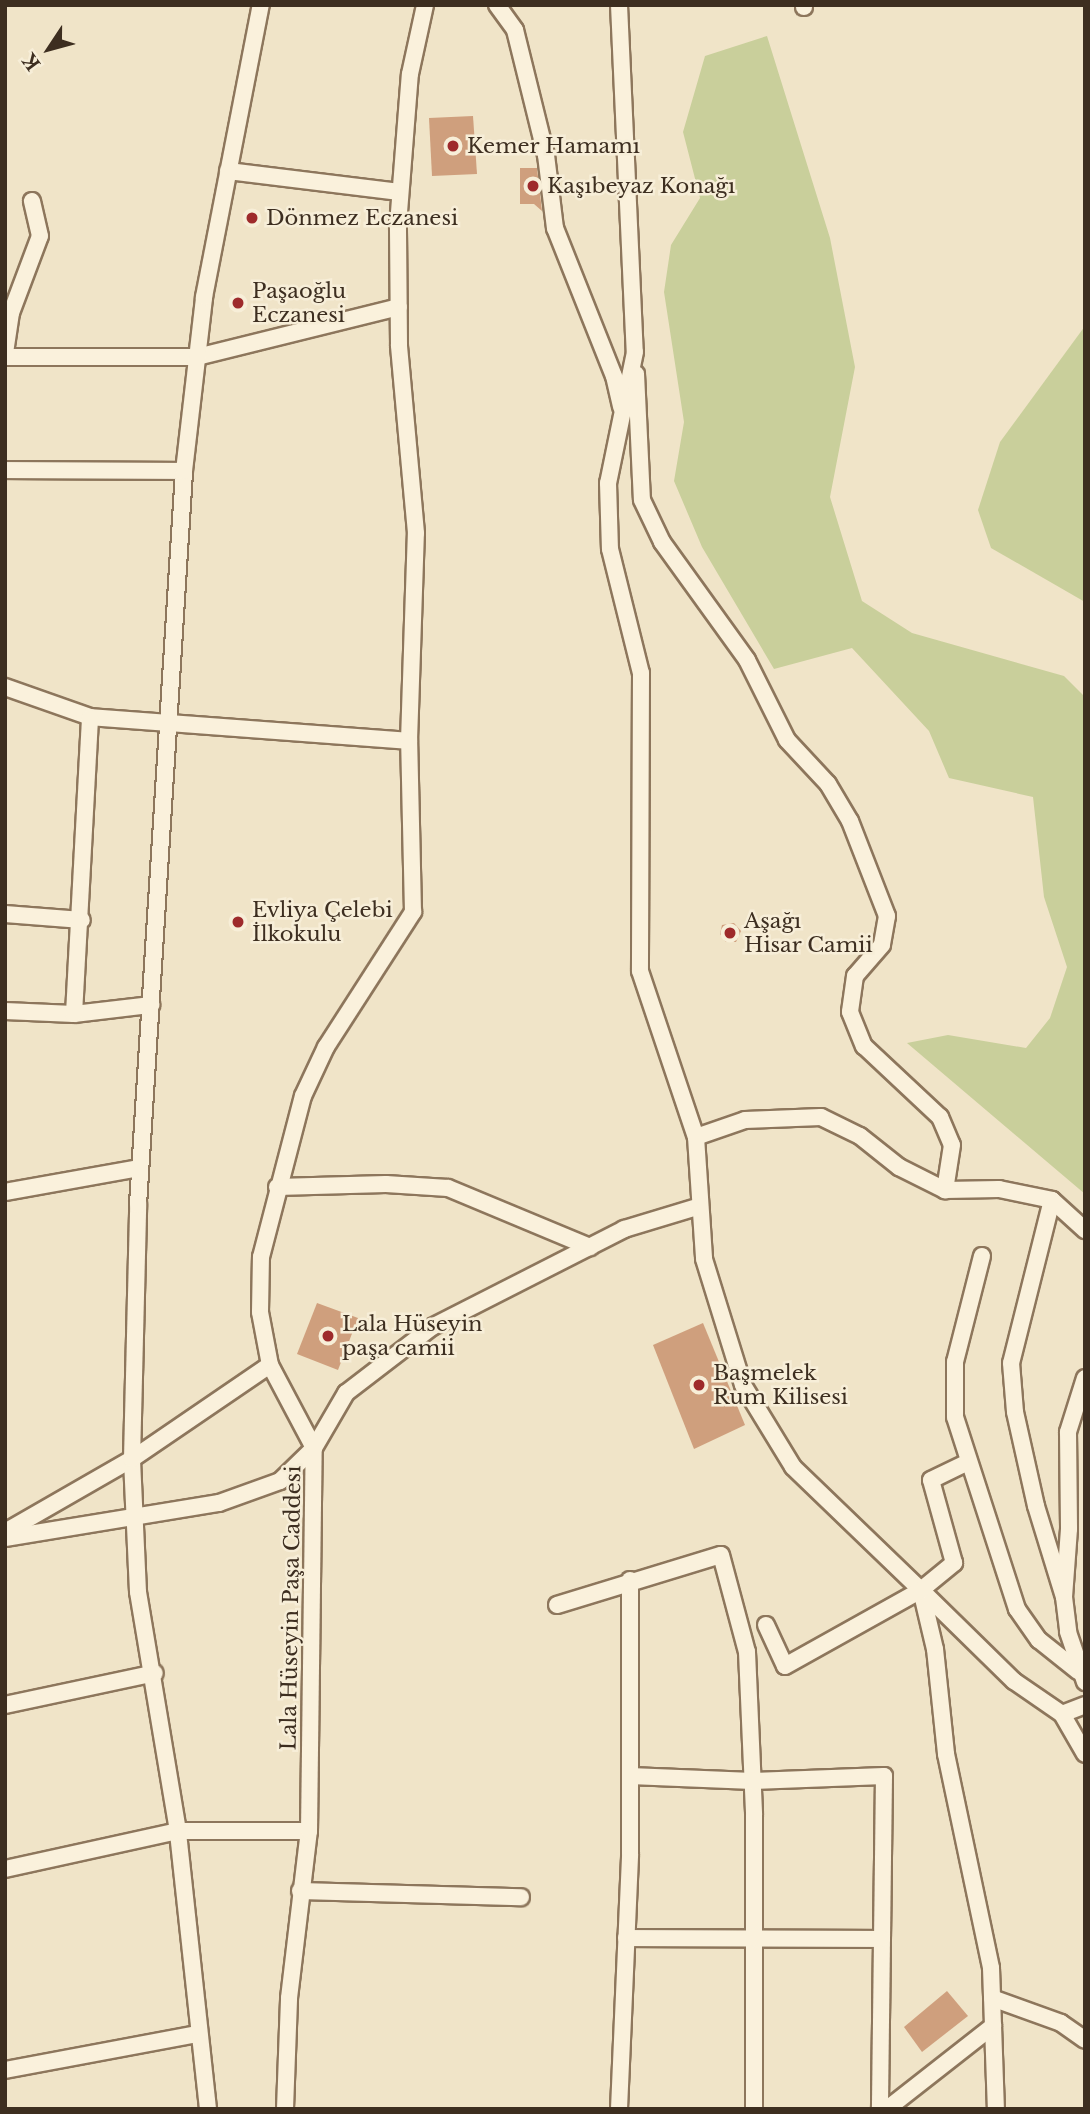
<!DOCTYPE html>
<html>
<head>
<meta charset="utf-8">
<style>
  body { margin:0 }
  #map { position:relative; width:1090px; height:2114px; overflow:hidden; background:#f0e4c8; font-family:"Libre Baskerville",serif }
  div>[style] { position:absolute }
  .green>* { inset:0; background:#c9cf9b }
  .building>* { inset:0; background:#cf9f7d }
  .roads { filter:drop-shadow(2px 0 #8d765c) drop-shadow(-2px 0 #8d765c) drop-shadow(0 2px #8d765c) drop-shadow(0 -2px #8d765c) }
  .street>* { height:16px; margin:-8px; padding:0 8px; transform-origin:8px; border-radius:8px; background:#faf1dc }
  .dots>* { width:19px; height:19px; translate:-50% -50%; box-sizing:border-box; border:4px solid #f7eed8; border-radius:50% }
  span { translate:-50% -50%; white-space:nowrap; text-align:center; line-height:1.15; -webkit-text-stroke:5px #f7eed8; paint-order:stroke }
  .poi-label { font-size:21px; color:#3d2e20 }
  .left { translate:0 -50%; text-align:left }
  .street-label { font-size:21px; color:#3d2e20 }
  .frame { position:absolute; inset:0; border:7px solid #3d2e20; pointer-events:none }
  .north { position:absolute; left:14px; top:14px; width:70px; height:70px; -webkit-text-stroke:5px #f7eed8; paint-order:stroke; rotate:234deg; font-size:19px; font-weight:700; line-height:28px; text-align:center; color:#3d2e20 }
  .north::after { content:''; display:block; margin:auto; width:24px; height:32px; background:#3d2e20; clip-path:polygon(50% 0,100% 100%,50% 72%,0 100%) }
</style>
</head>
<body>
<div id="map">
  <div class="green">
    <div style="clip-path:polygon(767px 36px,830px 238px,855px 367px,830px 497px,862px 601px,912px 633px,1064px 676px,1085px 697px,1085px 1194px,907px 1043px,948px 1035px,1026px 1048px,1050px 1018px,1067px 967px,1044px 897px,1033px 797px,949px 778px,929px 731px,852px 648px,774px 669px,702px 547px,674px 481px,684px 422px,664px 292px,671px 245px,700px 198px,683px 132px,705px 56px)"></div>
    <div style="clip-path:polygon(1085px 326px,1085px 602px,991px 548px,978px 510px,1000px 442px)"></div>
  </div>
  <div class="building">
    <div style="clip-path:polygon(473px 116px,477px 174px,432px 176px,429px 118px)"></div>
    <div style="clip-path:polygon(520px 168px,537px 168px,542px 211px,534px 204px,520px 204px)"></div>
    <div style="clip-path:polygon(734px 923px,741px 931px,736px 942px,726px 942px,720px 934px,722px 925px)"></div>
    <div style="clip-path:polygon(317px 1303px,358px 1318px,338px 1370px,297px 1354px)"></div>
    <div style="clip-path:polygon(703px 1323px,745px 1425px,694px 1449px,653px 1345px)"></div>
    <div style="clip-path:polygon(947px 1991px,968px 2016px,922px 2052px,904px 2027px)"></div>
  </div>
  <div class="roads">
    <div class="street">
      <div style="left:497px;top:5px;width:31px;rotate:54deg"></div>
      <div style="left:515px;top:30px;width:129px;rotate:76.1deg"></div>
      <div style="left:546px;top:155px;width:74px;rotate:83deg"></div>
      <div style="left:555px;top:228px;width:159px;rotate:68.3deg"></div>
      <div style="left:614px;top:376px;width:32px;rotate:77deg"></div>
      <div style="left:619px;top:5px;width:347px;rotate:87.4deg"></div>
      <div style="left:635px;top:352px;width:134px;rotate:101.6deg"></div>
      <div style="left:608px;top:483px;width:66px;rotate:88.3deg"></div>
      <div style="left:610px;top:549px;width:128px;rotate:76deg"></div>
      <div style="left:641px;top:673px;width:298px;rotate:90.2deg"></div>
      <div style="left:640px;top:971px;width:175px;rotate:71.4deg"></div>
      <div style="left:696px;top:1137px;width:122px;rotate:86.2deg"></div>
      <div style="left:704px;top:1259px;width:132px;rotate:72.8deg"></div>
      <div style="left:743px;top:1385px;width:96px;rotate:58.6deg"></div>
      <div style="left:793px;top:1467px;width:178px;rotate:43.9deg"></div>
      <div style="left:921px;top:1590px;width:61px;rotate:76.7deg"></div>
      <div style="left:935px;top:1649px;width:106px;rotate:84deg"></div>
      <div style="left:946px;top:1754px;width:219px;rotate:78.1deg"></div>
      <div style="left:991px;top:1968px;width:141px;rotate:88deg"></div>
      <div style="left:804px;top:7px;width:2px;rotate:-90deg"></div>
      <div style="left:228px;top:171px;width:173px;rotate:7deg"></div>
      <div style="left:5px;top:353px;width:40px;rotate:-81.5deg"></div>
      <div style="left:11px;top:313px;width:82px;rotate:-69.4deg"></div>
      <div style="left:40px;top:236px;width:36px;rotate:-103deg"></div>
      <div style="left:5px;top:357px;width:192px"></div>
      <div style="left:197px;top:357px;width:208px;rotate:-13.9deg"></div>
      <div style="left:636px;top:374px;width:126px;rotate:87.3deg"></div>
      <div style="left:642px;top:500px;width:47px;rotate:64.5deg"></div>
      <div style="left:662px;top:542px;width:145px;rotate:54.2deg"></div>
      <div style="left:747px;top:660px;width:89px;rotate:63.4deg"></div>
      <div style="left:787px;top:740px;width:60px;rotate:47deg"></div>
      <div style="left:828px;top:784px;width:43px;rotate:59.3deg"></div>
      <div style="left:850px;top:821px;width:102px;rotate:68.7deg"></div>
      <div style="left:887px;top:916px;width:29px;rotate:100deg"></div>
      <div style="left:882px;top:945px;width:41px;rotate:131.1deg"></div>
      <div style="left:855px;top:976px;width:36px;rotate:98deg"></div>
      <div style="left:850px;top:1012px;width:37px;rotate:68deg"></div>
      <div style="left:864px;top:1046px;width:104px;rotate:43.1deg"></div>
      <div style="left:940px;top:1117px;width:30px;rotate:67deg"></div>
      <div style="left:952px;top:1145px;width:46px;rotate:98.8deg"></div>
      <div style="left:5px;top:470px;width:179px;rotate:0.3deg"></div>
      <div style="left:5px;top:687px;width:90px;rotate:19.4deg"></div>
      <div style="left:90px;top:717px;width:320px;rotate:4.3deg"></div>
      <div style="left:5px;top:914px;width:77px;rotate:4.5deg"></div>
      <div style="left:5px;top:1011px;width:69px;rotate:2.5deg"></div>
      <div style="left:74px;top:1014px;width:78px;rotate:-6.7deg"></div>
      <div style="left:74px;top:1014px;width:297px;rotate:-86.9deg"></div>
      <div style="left:696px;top:1137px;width:52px;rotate:-19.1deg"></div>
      <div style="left:745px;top:1120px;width:76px;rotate:-2.3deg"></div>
      <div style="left:821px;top:1117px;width:43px;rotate:26deg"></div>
      <div style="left:860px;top:1136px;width:50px;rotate:38.5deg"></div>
      <div style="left:899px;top:1167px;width:51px;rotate:26.6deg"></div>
      <div style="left:945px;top:1190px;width:54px;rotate:-1.1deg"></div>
      <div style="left:999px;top:1189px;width:54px;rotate:11.7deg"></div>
      <div style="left:1052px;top:1200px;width:45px;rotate:42.3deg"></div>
      <div style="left:277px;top:1187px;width:109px;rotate:-1.6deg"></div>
      <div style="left:386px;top:1184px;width:62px;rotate:3.7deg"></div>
      <div style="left:448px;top:1188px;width:154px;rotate:22.6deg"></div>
      <div style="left:5px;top:1192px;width:137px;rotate:-10.1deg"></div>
      <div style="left:1052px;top:1200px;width:168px;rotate:104.1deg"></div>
      <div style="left:1011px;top:1363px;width:49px;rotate:85.3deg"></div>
      <div style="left:1015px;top:1412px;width:96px;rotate:77.4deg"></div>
      <div style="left:1036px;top:1506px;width:95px;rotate:72.9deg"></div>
      <div style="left:982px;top:1256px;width:109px;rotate:104.3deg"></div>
      <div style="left:955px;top:1362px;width:55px;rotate:90deg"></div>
      <div style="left:955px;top:1417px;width:202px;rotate:72.1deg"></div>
      <div style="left:1017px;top:1609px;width:38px;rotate:55deg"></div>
      <div style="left:1039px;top:1640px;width:50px;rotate:38.5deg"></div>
      <div style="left:1085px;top:1378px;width:57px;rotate:107.5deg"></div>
      <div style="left:1068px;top:1432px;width:97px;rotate:89.4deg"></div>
      <div style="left:1069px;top:1529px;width:68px;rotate:94.2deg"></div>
      <div style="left:1064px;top:1597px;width:35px;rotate:83deg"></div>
      <div style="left:1068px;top:1632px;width:53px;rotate:71.2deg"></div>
      <div style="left:5px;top:1532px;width:146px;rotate:-29.9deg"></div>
      <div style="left:132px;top:1459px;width:167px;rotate:-34.3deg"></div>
      <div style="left:5px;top:1538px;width:217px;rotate:-9.3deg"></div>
      <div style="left:219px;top:1503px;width:65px;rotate:-19.8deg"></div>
      <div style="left:280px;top:1481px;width:47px;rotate:-44.1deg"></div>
      <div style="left:314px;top:1448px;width:94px;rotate:-117.9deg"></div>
      <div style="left:270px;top:1365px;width:54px;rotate:-100.7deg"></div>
      <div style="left:260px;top:1312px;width:55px;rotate:-89deg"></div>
      <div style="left:261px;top:1257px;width:166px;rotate:-75.4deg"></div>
      <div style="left:303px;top:1096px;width:54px;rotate:-64.9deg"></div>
      <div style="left:326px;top:1047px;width:161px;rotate:-57.2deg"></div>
      <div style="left:413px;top:912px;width:171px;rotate:-91.3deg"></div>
      <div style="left:409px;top:741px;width:208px;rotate:-88.1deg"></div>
      <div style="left:416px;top:533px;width:189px;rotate:-95.2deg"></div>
      <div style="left:399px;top:345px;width:120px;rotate:-90.5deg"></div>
      <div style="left:398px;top:225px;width:151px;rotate:-85.5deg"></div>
      <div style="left:410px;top:74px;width:71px;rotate:-77.7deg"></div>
      <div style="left:921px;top:1590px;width:130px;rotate:44.4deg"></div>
      <div style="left:1014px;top:1681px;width:58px;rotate:34.5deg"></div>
      <div style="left:1062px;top:1714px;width:25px;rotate:-21deg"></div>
      <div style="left:557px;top:1605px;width:171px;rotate:-17deg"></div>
      <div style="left:721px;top:1555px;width:100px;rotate:75deg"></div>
      <div style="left:747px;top:1652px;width:163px;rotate:87.5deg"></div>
      <div style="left:754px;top:1815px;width:294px;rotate:90deg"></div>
      <div style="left:766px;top:1625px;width:45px;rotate:65.1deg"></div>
      <div style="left:785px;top:1666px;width:156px;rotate:-29.2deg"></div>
      <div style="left:921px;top:1590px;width:43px;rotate:-39.3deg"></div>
      <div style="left:954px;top:1563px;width:86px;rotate:-105.5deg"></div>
      <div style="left:931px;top:1480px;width:41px;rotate:-25.9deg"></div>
      <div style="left:5px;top:1705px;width:153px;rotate:-12deg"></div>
      <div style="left:1062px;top:1714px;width:46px;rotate:60.1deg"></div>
      <div style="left:630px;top:1776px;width:123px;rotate:2.3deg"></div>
      <div style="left:753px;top:1781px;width:131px;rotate:-2.2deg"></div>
      <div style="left:884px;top:1776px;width:333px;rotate:90.7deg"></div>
      <div style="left:5px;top:1869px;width:177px;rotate:-12.4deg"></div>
      <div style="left:178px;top:1831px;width:131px"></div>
      <div style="left:300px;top:1891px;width:221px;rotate:1.6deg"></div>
      <div style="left:626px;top:1938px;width:256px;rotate:0.2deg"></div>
      <div style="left:992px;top:1998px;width:73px;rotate:19.9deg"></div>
      <div style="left:1061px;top:2023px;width:29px;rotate:35deg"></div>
      <div style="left:5px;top:2070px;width:195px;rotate:-10.6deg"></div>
      <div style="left:208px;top:2109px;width:280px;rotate:-96.2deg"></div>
      <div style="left:178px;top:1831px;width:242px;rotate:-99.5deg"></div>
      <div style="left:138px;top:1592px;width:133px;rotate:-92.6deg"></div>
      <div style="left:132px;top:1459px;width:254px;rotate:-88.6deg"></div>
      <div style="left:138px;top:1205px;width:735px;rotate:-86.41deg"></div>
      <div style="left:184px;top:471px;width:175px;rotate:-83.4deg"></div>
      <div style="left:204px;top:297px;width:298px;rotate:-79deg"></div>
      <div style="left:285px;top:2109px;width:111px;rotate:-87.9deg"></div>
      <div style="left:289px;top:1998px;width:168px;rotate:-83.2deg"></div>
      <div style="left:309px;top:1831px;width:383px;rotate:-89.3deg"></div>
      <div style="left:314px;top:1448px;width:64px;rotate:-59.8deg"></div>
      <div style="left:346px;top:1393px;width:108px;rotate:-37.5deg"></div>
      <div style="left:432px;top:1327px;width:216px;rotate:-27deg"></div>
      <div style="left:624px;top:1229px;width:79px;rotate:-16.8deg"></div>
      <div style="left:619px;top:2109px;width:255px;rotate:-87.5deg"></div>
      <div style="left:630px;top:1854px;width:274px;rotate:-90deg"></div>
      <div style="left:887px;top:2109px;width:135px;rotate:-38.1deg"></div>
    </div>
  </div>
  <div class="dots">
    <div style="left:453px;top:146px;background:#9e2a2b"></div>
    <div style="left:533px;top:186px;background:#9e2a2b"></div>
    <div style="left:252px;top:218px;background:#9e2a2b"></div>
    <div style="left:238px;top:303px;background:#9e2a2b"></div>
    <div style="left:238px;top:922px;background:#9e2a2b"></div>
    <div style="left:730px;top:933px;background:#9e2a2b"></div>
    <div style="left:328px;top:1336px;background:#9e2a2b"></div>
    <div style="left:699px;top:1385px;background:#9e2a2b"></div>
  </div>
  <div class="poi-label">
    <span class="left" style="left:467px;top:146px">Kemer Hamamı</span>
    <span class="left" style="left:547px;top:186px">Kaşıbeyaz Konağı</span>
    <span class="left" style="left:266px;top:218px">Dönmez Eczanesi</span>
    <span class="left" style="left:252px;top:303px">Paşaoğlu<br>Eczanesi</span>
    <span class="left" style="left:252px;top:922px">Evliya Çelebi<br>İlkokulu</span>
    <span class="left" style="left:744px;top:933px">Aşağı<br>Hisar Camii</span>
    <span class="left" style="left:342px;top:1336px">Lala Hüseyin<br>paşa camii</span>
    <span class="left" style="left:713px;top:1385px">Başmelek<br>Rum Kilisesi</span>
  </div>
  <div class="street-label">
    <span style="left:291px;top:1608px;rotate:-89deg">Lala Hüseyin Paşa Caddesi</span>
  </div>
  <div class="frame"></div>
  <div class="north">K</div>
</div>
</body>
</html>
